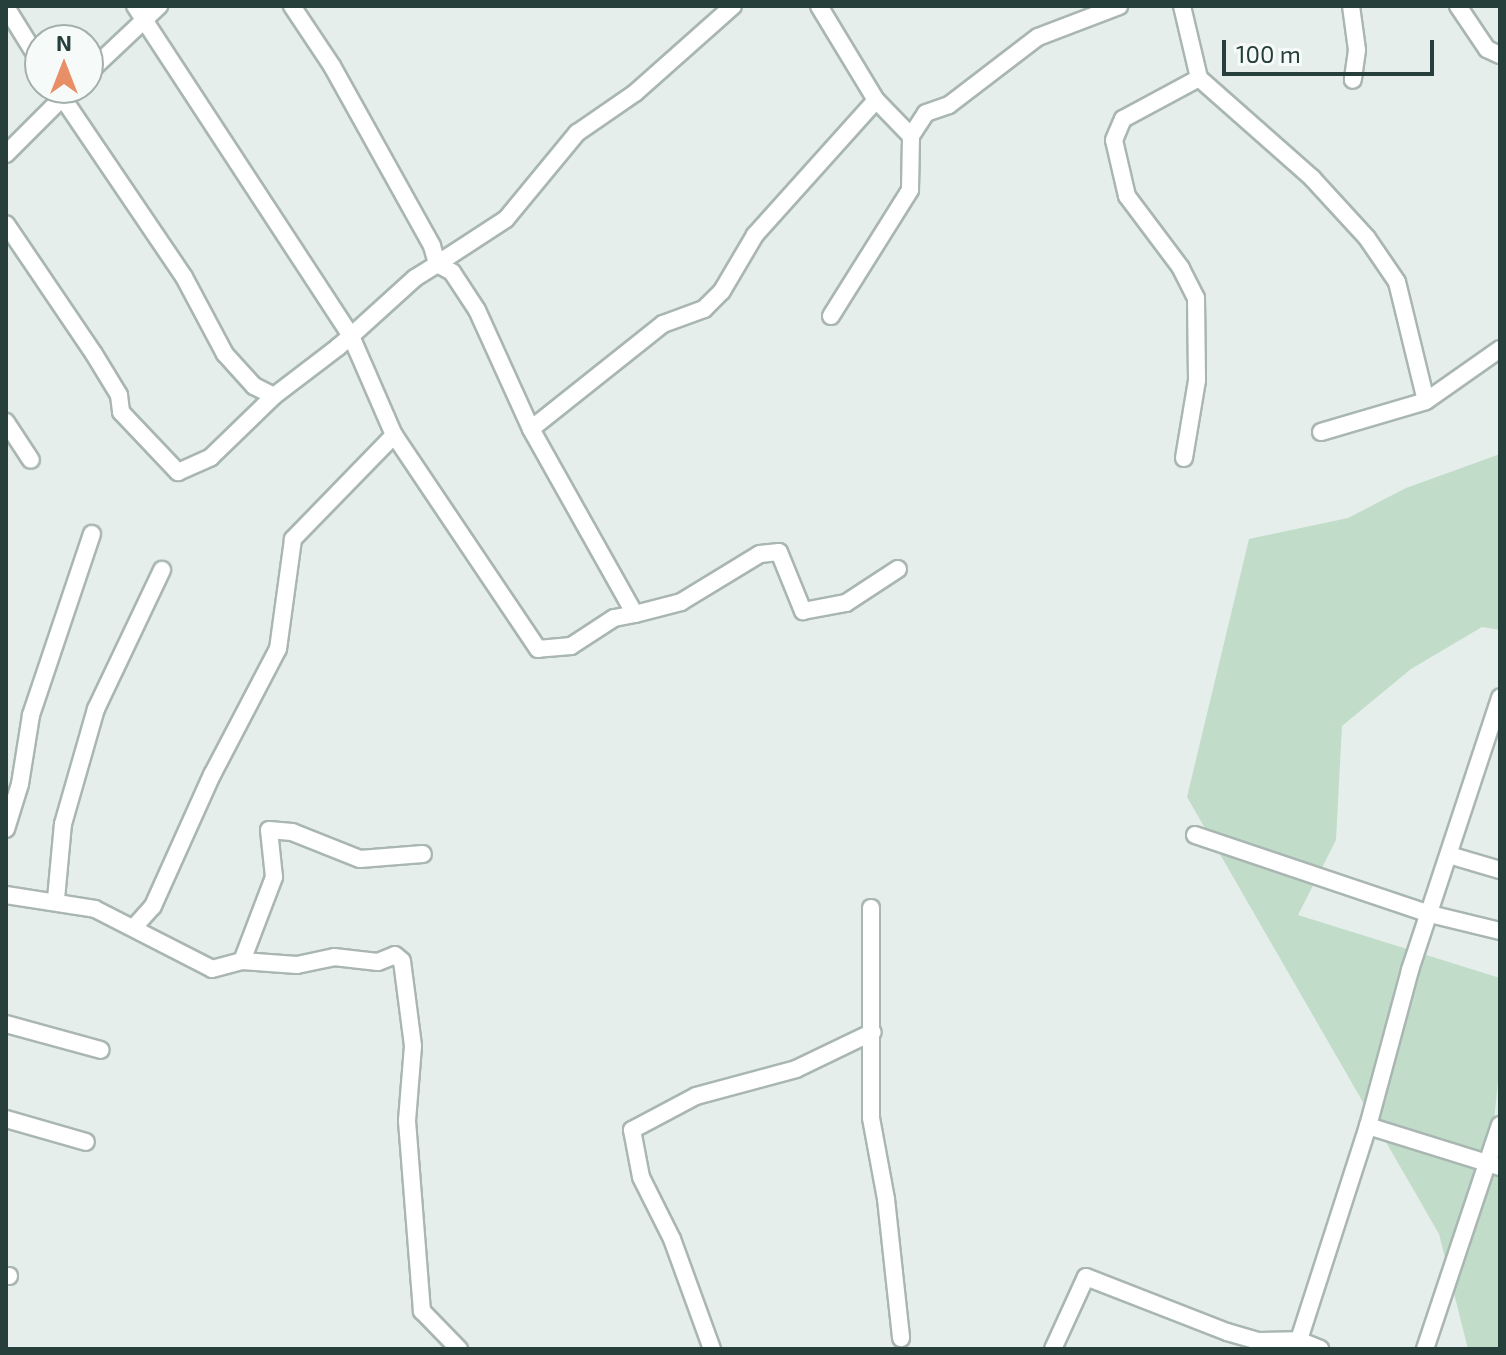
<!DOCTYPE html>
<html>
<head>
<meta charset="utf-8">
<style>
  body { margin:0 }
  #map { position:relative; width:1506px; height:1355px; overflow:hidden; background:#e6eeeb; font-family:"Exo 2",sans-serif }
  div>[style] { position:absolute }
  .green>* { inset:0; background:#c1ddca }
  .roads { filter:drop-shadow(2px 0 #a9b6b2) drop-shadow(-2px 0 #a9b6b2) drop-shadow(0 2px #a9b6b2) drop-shadow(0 -2px #a9b6b2) }
  .minor>* { height:16px; margin:-8px; padding:0 8px; transform-origin:8px; border-radius:8px; background:#fff }
  span { translate:-50% -50%; white-space:nowrap; text-align:center; line-height:1.15; -webkit-text-stroke:6px #f6faf9; paint-order:stroke }
  .frame { position:absolute; inset:0; border:8px solid #263f3a; pointer-events:none }
  .north { position:absolute; left:24px; top:24px; width:80px; height:80px; box-sizing:border-box; background:#f6faf9; border:2px solid #a3afad; border-radius:50%; rotate:0deg; font-size:22px; font-weight:700; line-height:32px; text-align:center; color:#263f3a }
  .north::after { content:''; display:block; margin:auto; width:28px; height:36px; background:#e98f68; clip-path:polygon(50% 0,100% 100%,50% 72%,0 100%) }
  .scale { position:absolute; left:1222px; top:40px; width:212px; height:36px; box-sizing:border-box; border:4px solid #263f3a; border-top:0; padding-left:10px; font-size:24px; line-height:28px; white-space:nowrap; color:#263f3a; -webkit-text-stroke:6px #f6faf9; paint-order:stroke }
</style>
</head>
<body>
<div id="map">
  <div class="green">
    <div style="clip-path:polygon(1500px 454px,1500px 630px,1482px 627px,1411px 669px,1342px 726px,1336px 840px,1298px 915px,1500px 978px,1500px 1060px,1492px 1142px,1500px 1145px,1500px 1349px,1468px 1349px,1439px 1234px,1187px 797px,1249px 539px,1348px 518px,1406px 488px)"></div>
  </div>
  <div class="roads">
    <div class="minor">
      <div style="left:292px;top:6px;width:72px;rotate:56.3deg"></div>
      <div style="left:332px;top:66px;width:206px;rotate:60.9deg"></div>
      <div style="left:432px;top:246px;width:19px;rotate:74deg"></div>
      <div style="left:437px;top:264px;width:82px;rotate:-33.1deg"></div>
      <div style="left:506px;top:219px;width:112px;rotate:-50.5deg"></div>
      <div style="left:577px;top:133px;width:70px;rotate:-34.6deg"></div>
      <div style="left:635px;top:93px;width:131px;rotate:-41.6deg"></div>
      <div style="left:819px;top:6px;width:110px;rotate:58.8deg"></div>
      <div style="left:876px;top:100px;width:50px;rotate:45.8deg"></div>
      <div style="left:911px;top:136px;width:27px;rotate:-57deg"></div>
      <div style="left:926px;top:113px;width:24px;rotate:-19deg"></div>
      <div style="left:949px;top:105px;width:112px;rotate:-37.4deg"></div>
      <div style="left:1038px;top:37px;width:87px;rotate:-20.9deg"></div>
      <div style="left:1182px;top:6px;width:74px;rotate:76.7deg"></div>
      <div style="left:1199px;top:78px;width:151px;rotate:41.5deg"></div>
      <div style="left:1312px;top:178px;width:81px;rotate:47.5deg"></div>
      <div style="left:1367px;top:238px;width:53px;rotate:55.7deg"></div>
      <div style="left:1397px;top:282px;width:122px;rotate:76.3deg"></div>
      <div style="left:1351px;top:6px;width:44px;rotate:82.2deg"></div>
      <div style="left:1357px;top:50px;width:30px;rotate:98deg"></div>
      <div style="left:1458px;top:6px;width:52px;rotate:56deg"></div>
      <div style="left:1487px;top:49px;width:14px;rotate:25deg"></div>
      <div style="left:6px;top:7px;width:65px;rotate:58.3deg"></div>
      <div style="left:88px;top:73px;width:98px;rotate:-43.3deg"></div>
      <div style="left:56px;top:88px;width:228px;rotate:55.9deg"></div>
      <div style="left:184px;top:277px;width:87px;rotate:62deg"></div>
      <div style="left:225px;top:354px;width:43px;rotate:47.8deg"></div>
      <div style="left:254px;top:386px;width:22px;rotate:27deg"></div>
      <div style="left:6px;top:154px;width:93px;rotate:-45deg"></div>
      <div style="left:6px;top:224px;width:157px;rotate:55.9deg"></div>
      <div style="left:94px;top:354px;width:48px;rotate:58.6deg"></div>
      <div style="left:119px;top:395px;width:17px;rotate:83deg"></div>
      <div style="left:121px;top:412px;width:83px;rotate:46.5deg"></div>
      <div style="left:178px;top:472px;width:36px;rotate:-24deg"></div>
      <div style="left:211px;top:457px;width:88px;rotate:-44.1deg"></div>
      <div style="left:274px;top:396px;width:81px;rotate:-37.4deg"></div>
      <div style="left:338px;top:347px;width:17px;rotate:-40deg"></div>
      <div style="left:351px;top:336px;width:86px;rotate:-42.2deg"></div>
      <div style="left:415px;top:278px;width:26px;rotate:-32deg"></div>
      <div style="left:437px;top:264px;width:17px;rotate:28deg"></div>
      <div style="left:452px;top:272px;width:45px;rotate:56.7deg"></div>
      <div style="left:477px;top:310px;width:131px;rotate:65.6deg"></div>
      <div style="left:531px;top:429px;width:212px;rotate:60.7deg"></div>
      <div style="left:635px;top:614px;width:21px;rotate:169deg"></div>
      <div style="left:614px;top:618px;width:51px;rotate:146.9deg"></div>
      <div style="left:571px;top:646px;width:33px;rotate:175deg"></div>
      <div style="left:538px;top:649px;width:258px;rotate:-123.9deg"></div>
      <div style="left:394px;top:435px;width:108px;rotate:-113.5deg"></div>
      <div style="left:351px;top:336px;width:394px;rotate:-123.2deg"></div>
      <div style="left:831px;top:316px;width:149px;rotate:-57.9deg"></div>
      <div style="left:910px;top:190px;width:54px;rotate:-88.9deg"></div>
      <div style="left:6px;top:422px;width:45px;rotate:56.7deg"></div>
      <div style="left:531px;top:429px;width:169px;rotate:-38.5deg"></div>
      <div style="left:663px;top:324px;width:44px;rotate:-20.1deg"></div>
      <div style="left:704px;top:309px;width:25px;rotate:-45deg"></div>
      <div style="left:722px;top:291px;width:65px;rotate:-59.5deg"></div>
      <div style="left:755px;top:235px;width:181px;rotate:-48.1deg"></div>
      <div style="left:1321px;top:432px;width:109px;rotate:-16.4deg"></div>
      <div style="left:1426px;top:401px;width:90px;rotate:-35.1deg"></div>
      <div style="left:1184px;top:458px;width:79px;rotate:-80.5deg"></div>
      <div style="left:1197px;top:380px;width:82px;rotate:-90.7deg"></div>
      <div style="left:1196px;top:298px;width:34px;rotate:-117deg"></div>
      <div style="left:1181px;top:268px;width:90px;rotate:-126.9deg"></div>
      <div style="left:1127px;top:196px;width:57px;rotate:-103.1deg"></div>
      <div style="left:1114px;top:140px;width:23px;rotate:-67deg"></div>
      <div style="left:1123px;top:119px;width:86px;rotate:-28.3deg"></div>
      <div style="left:635px;top:614px;width:48px;rotate:-14.6deg"></div>
      <div style="left:681px;top:602px;width:92px;rotate:-31.3deg"></div>
      <div style="left:760px;top:554px;width:19px;rotate:-6deg"></div>
      <div style="left:779px;top:552px;width:64px;rotate:67.9deg"></div>
      <div style="left:803px;top:611px;width:44px;rotate:-10.5deg"></div>
      <div style="left:846px;top:603px;width:62px;rotate:-33.2deg"></div>
      <div style="left:6px;top:829px;width:47px;rotate:-72.7deg"></div>
      <div style="left:20px;top:784px;width:70px;rotate:-80.9deg"></div>
      <div style="left:31px;top:715px;width:191px;rotate:-71.4deg"></div>
      <div style="left:1195px;top:835px;width:248px;rotate:18.6deg"></div>
      <div style="left:1430px;top:914px;width:72px;rotate:13.7deg"></div>
      <div style="left:1449px;top:855px;width:53px;rotate:16.4deg"></div>
      <div style="left:6px;top:895px;width:90px;rotate:8.9deg"></div>
      <div style="left:95px;top:909px;width:131px;rotate:27.1deg"></div>
      <div style="left:212px;top:969px;width:31px;rotate:-15deg"></div>
      <div style="left:242px;top:961px;width:55px;rotate:4.2deg"></div>
      <div style="left:297px;top:965px;width:38px;rotate:-12deg"></div>
      <div style="left:334px;top:957px;width:44px;rotate:6.5deg"></div>
      <div style="left:378px;top:962px;width:18px;rotate:-22deg"></div>
      <div style="left:395px;top:955px;width:9px;rotate:41deg"></div>
      <div style="left:402px;top:961px;width:86px;rotate:82.6deg"></div>
      <div style="left:413px;top:1046px;width:75px;rotate:94.6deg"></div>
      <div style="left:407px;top:1121px;width:191px;rotate:85.5deg"></div>
      <div style="left:422px;top:1311px;width:53px;rotate:45.8deg"></div>
      <div style="left:56px;top:899px;width:75px;rotate:-84.7deg"></div>
      <div style="left:63px;top:824px;width:120px;rotate:-74deg"></div>
      <div style="left:96px;top:709px;width:154px;rotate:-64.6deg"></div>
      <div style="left:871px;top:908px;width:210px;rotate:90deg"></div>
      <div style="left:871px;top:1118px;width:82px;rotate:79.5deg"></div>
      <div style="left:886px;top:1199px;width:140px;rotate:83.8deg"></div>
      <div style="left:136px;top:925px;width:25px;rotate:-48deg"></div>
      <div style="left:153px;top:906px;width:144px;rotate:-65.8deg"></div>
      <div style="left:212px;top:775px;width:142px;rotate:-62.4deg"></div>
      <div style="left:278px;top:649px;width:111px;rotate:-82.2deg"></div>
      <div style="left:293px;top:539px;width:145px;rotate:-45.8deg"></div>
      <div style="left:242px;top:961px;width:90px;rotate:-69.1deg"></div>
      <div style="left:274px;top:877px;width:47px;rotate:-96.1deg"></div>
      <div style="left:269px;top:830px;width:23px;rotate:5deg"></div>
      <div style="left:292px;top:832px;width:73px;rotate:21.7deg"></div>
      <div style="left:360px;top:859px;width:63px;rotate:-4.5deg"></div>
      <div style="left:6px;top:1024px;width:98px;rotate:15.3deg"></div>
      <div style="left:6px;top:1119px;width:83px;rotate:16deg"></div>
      <div style="left:1368px;top:1126px;width:138px;rotate:17.3deg"></div>
      <div style="left:6px;top:1276px;width:3px"></div>
      <div style="left:712px;top:1349px;width:117px;rotate:-110deg"></div>
      <div style="left:672px;top:1239px;width:69px;rotate:-116.6deg"></div>
      <div style="left:641px;top:1177px;width:48px;rotate:-100.8deg"></div>
      <div style="left:632px;top:1130px;width:72px;rotate:-28deg"></div>
      <div style="left:696px;top:1096px;width:104px;rotate:-15.1deg"></div>
      <div style="left:796px;top:1069px;width:85px;rotate:-25.7deg"></div>
      <div style="left:1053px;top:1349px;width:79px;rotate:-65.4deg"></div>
      <div style="left:1086px;top:1277px;width:151px;rotate:21.3deg"></div>
      <div style="left:1227px;top:1332px;width:33px;rotate:16deg"></div>
      <div style="left:1259px;top:1341px;width:39px;rotate:-1deg"></div>
      <div style="left:1298px;top:1340px;width:24px;rotate:22deg"></div>
      <div style="left:1296px;top:1349px;width:234px;rotate:-72.1deg"></div>
      <div style="left:1368px;top:1126px;width:162px;rotate:-74.9deg"></div>
      <div style="left:1410px;top:970px;width:287px;rotate:-71.7deg"></div>
      <div style="left:1425px;top:1349px;width:236px;rotate:-71.5deg"></div>
    </div>
  </div>
  <div class="frame"></div>
  <div class="north">N</div>
  <div class="scale">100 m</div>
</div>
</body>
</html>
